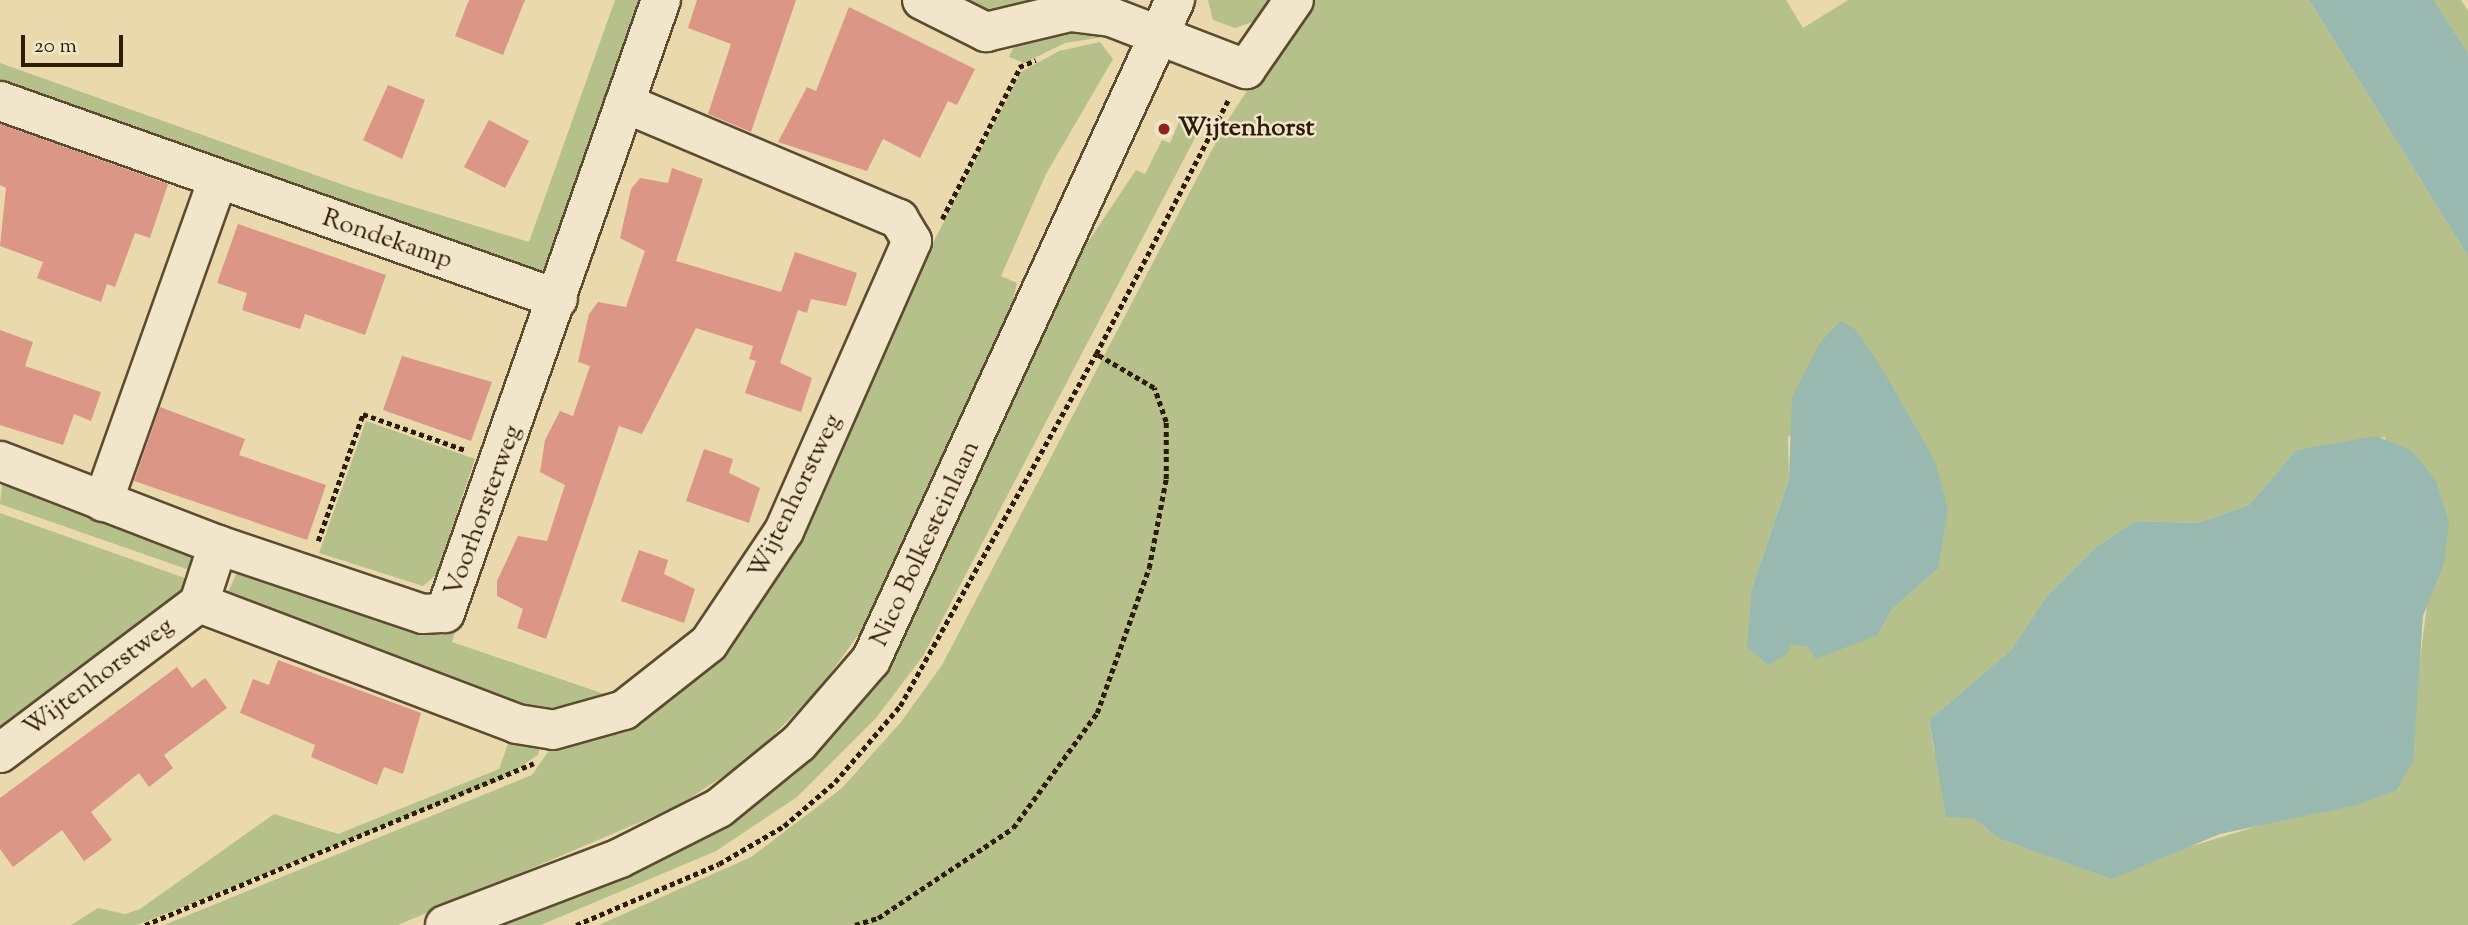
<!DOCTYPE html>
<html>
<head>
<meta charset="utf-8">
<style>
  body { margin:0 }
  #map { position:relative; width:2468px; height:925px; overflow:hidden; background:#ead9ac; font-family:"Sorts Mill Goudy",serif }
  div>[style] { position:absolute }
  .green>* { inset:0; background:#b5c08b }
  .water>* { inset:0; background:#99b9b0 }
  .building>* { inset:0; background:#db9685 }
  .path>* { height:4.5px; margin-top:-2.25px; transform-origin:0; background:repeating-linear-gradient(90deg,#2c1c08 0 5px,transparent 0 8.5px) }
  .roads { filter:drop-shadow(2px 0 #5c4b31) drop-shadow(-2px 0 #5c4b31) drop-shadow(0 2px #5c4b31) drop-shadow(0 -2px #5c4b31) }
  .minor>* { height:38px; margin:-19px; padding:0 19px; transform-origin:19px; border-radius:19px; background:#f1e6c9 }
  .dots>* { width:19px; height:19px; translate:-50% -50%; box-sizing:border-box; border:4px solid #f1e6c9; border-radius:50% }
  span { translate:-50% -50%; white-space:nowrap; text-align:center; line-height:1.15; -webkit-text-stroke:5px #f1e6c9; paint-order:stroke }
  .poi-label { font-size:26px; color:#2c1c08; font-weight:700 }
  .left { translate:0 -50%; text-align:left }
  .street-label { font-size:26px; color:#2c1c08 }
  .scale { position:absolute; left:21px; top:35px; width:102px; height:32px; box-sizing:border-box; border:4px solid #2c1c08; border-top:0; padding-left:9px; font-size:21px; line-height:24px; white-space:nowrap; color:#2c1c08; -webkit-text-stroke:5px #f1e6c9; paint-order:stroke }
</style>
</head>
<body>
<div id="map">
  <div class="green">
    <div style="clip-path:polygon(615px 0,645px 0,551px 265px,533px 275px,0 83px,0 63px,352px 188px,529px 242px)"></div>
    <div style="clip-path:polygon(945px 0,1032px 0,1036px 5px,1010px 21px)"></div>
    <div style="clip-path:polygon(1208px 0,1279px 0,1261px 19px,1235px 28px,1213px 20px)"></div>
    <div style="clip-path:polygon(evenodd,1306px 0,1786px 0,1803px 28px,1848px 0,2309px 0,2468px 256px,2468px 925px,599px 925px,751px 857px,842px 788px,901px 722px,942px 665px,1226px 123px,1306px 0,1878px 362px,1901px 410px,1938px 569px,1892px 609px,1878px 635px,1789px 644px,1752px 588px,1789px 479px,1788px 437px,1878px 362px,1306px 0,2385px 437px,2428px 597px,2415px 698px,2281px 819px,2099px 874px,2000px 839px,1973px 818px,1934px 752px,1929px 720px,2011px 650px,2046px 597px,2096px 547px,2135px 521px,2198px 523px,2249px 505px,2296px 450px,2385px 437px)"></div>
    <div style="clip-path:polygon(2434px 0,2461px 0,2468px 11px,2468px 53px)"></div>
    <div style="clip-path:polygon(1055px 29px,1109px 36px,1065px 43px,1024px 63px,1009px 57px,1014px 46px)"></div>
    <div style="clip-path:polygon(1100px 42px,1113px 59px,1046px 174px,1001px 276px,1017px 283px,1010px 313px,869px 620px,819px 689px,752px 757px,678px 806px,398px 925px,164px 925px,532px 775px,552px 746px,728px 641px,1021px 72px,1059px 51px)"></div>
    <div style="clip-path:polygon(1182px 115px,1200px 125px,1195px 138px,923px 656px,876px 718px,797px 797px,716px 851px,541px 925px,506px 925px,719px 832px,796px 774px,853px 713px,899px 650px,1078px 257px,1136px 170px,1145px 174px,1162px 140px,1170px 143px)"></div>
    <div style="clip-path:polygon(366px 421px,475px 459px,436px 575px,423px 586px,319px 553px)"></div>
    <div style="clip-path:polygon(3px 476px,186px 548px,198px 573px,0 504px)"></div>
    <div style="clip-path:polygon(0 513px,196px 582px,0 740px)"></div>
    <div style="clip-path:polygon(238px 570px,459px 620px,452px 642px,616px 698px,557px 719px,225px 599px)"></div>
    <div style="clip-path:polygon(512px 733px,541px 743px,538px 755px,502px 779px,137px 925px,71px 925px,98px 908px,125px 914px,140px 909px,274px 814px,338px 834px,499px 769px)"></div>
  </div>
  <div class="water">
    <div style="clip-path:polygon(2309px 0,2434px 0,2468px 53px,2468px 256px)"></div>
    <div style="clip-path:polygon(1840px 321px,1855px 329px,1878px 362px,1935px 461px,1948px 509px,1938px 569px,1892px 609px,1878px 635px,1816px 659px,1808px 647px,1790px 644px,1787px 654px,1768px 665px,1747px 647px,1752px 588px,1789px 479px,1792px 397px,1819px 344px)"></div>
    <div style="clip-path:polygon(2376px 436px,2411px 450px,2436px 481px,2449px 522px,2444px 563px,2423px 616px,2413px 761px,2397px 790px,2357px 805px,2220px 834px,2112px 879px,2000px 839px,1973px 818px,1946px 817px,1929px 720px,2011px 650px,2046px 597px,2096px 547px,2135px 521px,2198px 523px,2249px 505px,2296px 450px)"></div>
  </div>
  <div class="building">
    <div style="clip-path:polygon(469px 0,525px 0,503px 55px,455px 36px)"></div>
    <div style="clip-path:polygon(697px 0,796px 0,751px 132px,708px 114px,731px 44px,688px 28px)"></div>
    <div style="clip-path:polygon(849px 7px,975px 69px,957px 105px,948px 101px,920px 158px,883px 139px,867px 171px,778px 142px,807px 87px,816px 91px)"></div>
    <div style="clip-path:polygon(388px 85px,425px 100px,402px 159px,363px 140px)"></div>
    <div style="clip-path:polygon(489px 120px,529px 141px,505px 188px,464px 167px)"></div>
    <div style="clip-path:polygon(0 124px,168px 184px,150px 238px,135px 233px,115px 287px,107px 284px,101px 302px,37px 278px,43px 262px,0 246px,6px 188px,0 185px)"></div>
    <div style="clip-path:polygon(672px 168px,703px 179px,676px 261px,781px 292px,795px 252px,857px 273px,846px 306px,811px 299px,807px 313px,798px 310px,780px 363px,812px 378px,801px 412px,745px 393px,756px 361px,749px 359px,753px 346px,696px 328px,642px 434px,619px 426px,546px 639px,517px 628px,523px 609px,497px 596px,497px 581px,518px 536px,547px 541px,565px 485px,540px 472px,545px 440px,560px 411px,573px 416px,590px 366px,578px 362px,589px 314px,598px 302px,626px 307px,645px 251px,620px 238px,631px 189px,640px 178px,668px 183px)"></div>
    <div style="clip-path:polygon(238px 224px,386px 275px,365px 335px,305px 314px,300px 329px,242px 310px,247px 293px,217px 283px)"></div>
    <div style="clip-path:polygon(0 330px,33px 342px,25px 366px,101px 392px,91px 421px,74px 414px,63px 445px,0 425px)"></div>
    <div style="clip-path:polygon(402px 356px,492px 382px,471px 441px,383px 410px)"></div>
    <div style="clip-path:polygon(160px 407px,245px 439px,239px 455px,326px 485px,307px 540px,134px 481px)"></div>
    <div style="clip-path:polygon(704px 449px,733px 459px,729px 473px,760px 488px,749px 523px,686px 501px)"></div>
    <div style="clip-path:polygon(639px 550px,668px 560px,664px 574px,695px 589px,684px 623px,621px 601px)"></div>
    <div style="clip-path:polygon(278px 660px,421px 713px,403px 774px,384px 767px,377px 785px,311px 757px,315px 745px,240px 713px,253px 679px,269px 685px)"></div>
    <div style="clip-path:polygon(177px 667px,192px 688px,205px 678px,227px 708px,164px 755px,173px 768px,149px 787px,139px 773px,91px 812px,112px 840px,98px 851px,84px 861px,62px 830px,13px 867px,0 849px,0 798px)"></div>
  </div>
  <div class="path">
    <div style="left:1019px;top:67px;width:18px;rotate:-22deg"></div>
    <div style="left:942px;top:219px;width:171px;rotate:-62.8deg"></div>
    <div style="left:318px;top:541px;width:135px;rotate:-70.5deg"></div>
    <div style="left:363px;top:414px;width:108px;rotate:19.4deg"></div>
    <div style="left:145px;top:925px;width:421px;rotate:-22.6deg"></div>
    <div style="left:576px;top:925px;width:155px;rotate:-23.1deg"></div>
    <div style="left:719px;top:864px;width:75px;rotate:-30.3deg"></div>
    <div style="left:784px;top:826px;width:67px;rotate:-40.8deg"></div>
    <div style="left:835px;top:782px;width:100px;rotate:-49.5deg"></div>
    <div style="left:900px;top:706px;width:403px;rotate:-60.9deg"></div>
    <div style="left:1096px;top:354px;width:286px;rotate:-62.5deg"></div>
    <div style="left:855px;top:925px;width:24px;rotate:-17deg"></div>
    <div style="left:878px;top:918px;width:162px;rotate:-33.7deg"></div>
    <div style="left:1013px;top:828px;width:142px;rotate:-53.9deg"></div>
    <div style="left:1097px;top:713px;width:154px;rotate:-70.3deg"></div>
    <div style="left:1149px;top:568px;width:91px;rotate:-79.2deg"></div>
    <div style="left:1166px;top:479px;width:57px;rotate:-90deg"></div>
    <div style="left:1166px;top:422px;width:36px;rotate:-109deg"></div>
    <div style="left:1154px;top:388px;width:67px;rotate:-149.6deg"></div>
  </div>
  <div class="roads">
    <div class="minor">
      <div style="left:922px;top:0;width:72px;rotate:26.6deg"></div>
      <div style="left:986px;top:32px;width:86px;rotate:-13.4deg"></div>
      <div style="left:1070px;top:12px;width:41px;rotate:7deg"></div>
      <div style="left:1111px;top:17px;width:145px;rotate:21.1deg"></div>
      <div style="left:1246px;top:69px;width:84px;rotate:-55.2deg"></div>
      <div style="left:0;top:101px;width:592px;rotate:19.54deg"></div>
      <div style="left:0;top:461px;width:234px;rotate:21.1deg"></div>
      <div style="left:218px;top:545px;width:216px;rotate:18.6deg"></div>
      <div style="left:423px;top:614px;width:22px;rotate:-3deg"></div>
      <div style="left:445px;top:613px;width:650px;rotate:-70.59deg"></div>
      <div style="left:103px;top:502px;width:340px;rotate:-70.4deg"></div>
      <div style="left:199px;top:603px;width:340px;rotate:20.8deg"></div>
      <div style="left:517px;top:724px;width:36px;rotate:9deg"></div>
      <div style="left:553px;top:730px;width:74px;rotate:-15.7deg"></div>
      <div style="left:624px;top:710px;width:108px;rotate:-38.2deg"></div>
      <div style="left:709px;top:643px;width:135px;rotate:-56.2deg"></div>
      <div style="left:784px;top:531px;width:317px;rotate:-66.2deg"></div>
      <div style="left:912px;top:241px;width:26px;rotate:-121deg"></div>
      <div style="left:899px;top:219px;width:298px;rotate:-157.1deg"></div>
      <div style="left:0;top:753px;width:249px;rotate:-37deg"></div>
      <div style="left:199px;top:603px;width:61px;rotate:-71.9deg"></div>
      <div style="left:445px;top:925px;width:187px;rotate:-20.9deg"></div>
      <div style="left:620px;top:858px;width:111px;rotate:-26.8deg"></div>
      <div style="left:719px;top:808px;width:103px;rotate:-39.1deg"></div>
      <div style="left:799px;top:743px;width:110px;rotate:-49.1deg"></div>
      <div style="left:871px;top:660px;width:727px;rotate:-65.27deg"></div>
    </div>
  </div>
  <div class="dots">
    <div style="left:1164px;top:129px;background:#8f2418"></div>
  </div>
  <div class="poi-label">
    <span class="left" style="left:1178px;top:129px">Wijtenhorst</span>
  </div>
  <div class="street-label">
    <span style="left:387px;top:240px;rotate:19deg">Rondekamp</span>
    <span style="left:796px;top:497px;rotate:-64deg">Wijtenhorstweg</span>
    <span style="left:484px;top:511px;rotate:-70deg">Voorhorsterweg</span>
    <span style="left:926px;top:544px;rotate:-65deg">Nico Bolkesteinlaan</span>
    <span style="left:99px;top:678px;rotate:-37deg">Wijtenhorstweg</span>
  </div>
  <div class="scale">20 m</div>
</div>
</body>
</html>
